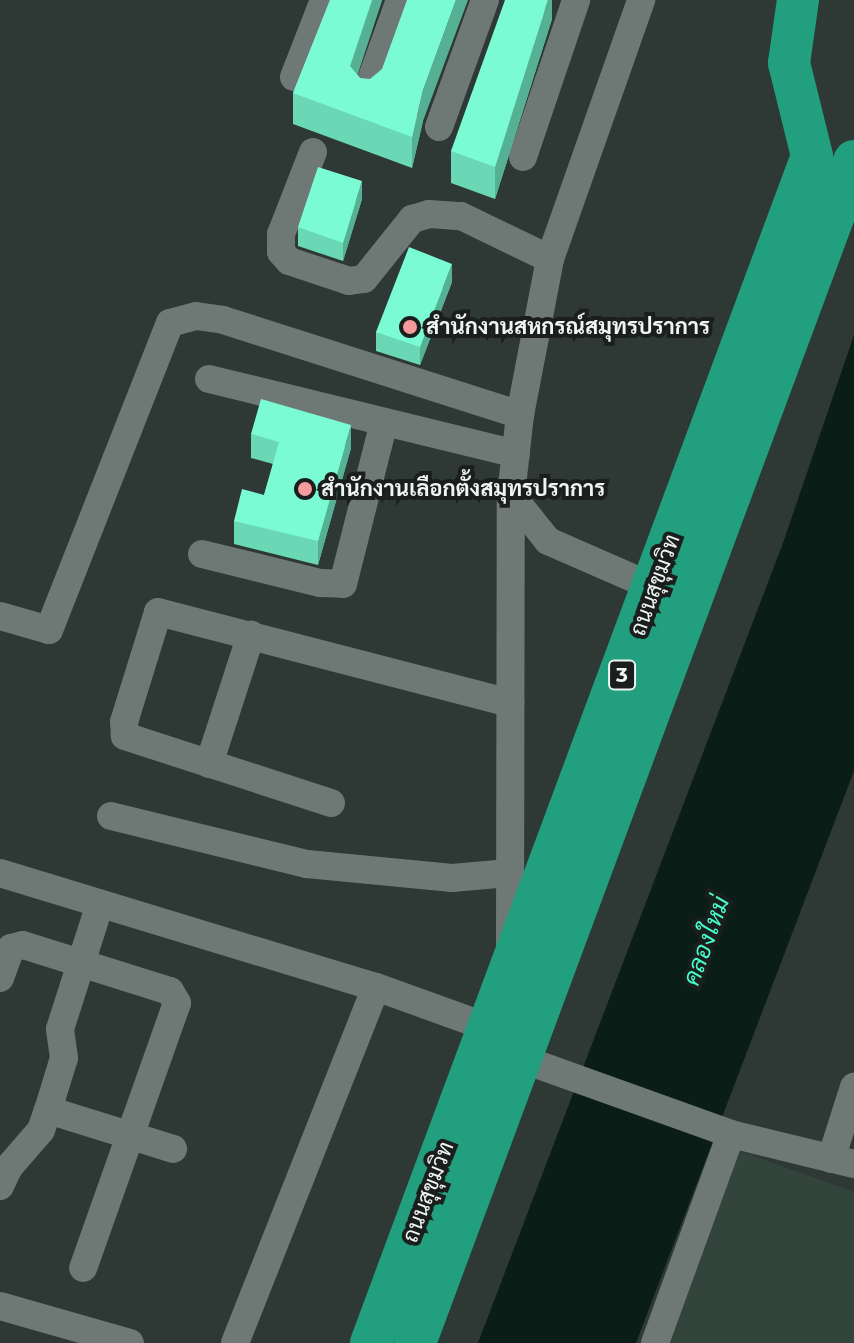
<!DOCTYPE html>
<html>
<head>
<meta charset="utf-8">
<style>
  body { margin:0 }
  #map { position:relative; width:854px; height:1343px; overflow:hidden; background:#2e3834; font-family:Montserrat,Sarabun,sans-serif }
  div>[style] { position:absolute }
  .built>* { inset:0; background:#33443d }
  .water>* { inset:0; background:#0b1d17 }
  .minor>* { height:28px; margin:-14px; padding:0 14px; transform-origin:14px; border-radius:14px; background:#6e7975 }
  .highway>* { height:42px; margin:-21px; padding:0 21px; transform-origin:21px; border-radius:21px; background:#219f7e }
  .wall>* { inset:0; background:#6ad8b5 }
  .shaded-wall>* { inset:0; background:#56b094 }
  .building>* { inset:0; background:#7bfbd3 }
  .dots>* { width:22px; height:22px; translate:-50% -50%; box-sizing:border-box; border:4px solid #1a1e1c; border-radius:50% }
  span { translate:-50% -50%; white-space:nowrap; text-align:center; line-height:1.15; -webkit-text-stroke:8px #1a1e1c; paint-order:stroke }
  .shield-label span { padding:2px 6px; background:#1a1e1c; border:2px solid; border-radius:6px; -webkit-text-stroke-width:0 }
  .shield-label { font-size:20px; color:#eff5f3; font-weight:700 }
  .poi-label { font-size:22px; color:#eff5f3; font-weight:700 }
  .left { translate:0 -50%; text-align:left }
  .street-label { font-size:22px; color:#eff5f3 }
  .water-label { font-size:24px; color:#46fbca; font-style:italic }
</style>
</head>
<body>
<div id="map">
  <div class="built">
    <div style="clip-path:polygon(740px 1151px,854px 1192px,854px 1343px,670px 1343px)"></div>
  </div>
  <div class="water">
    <div style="clip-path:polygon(854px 335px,854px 771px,636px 1343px,478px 1343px,783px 543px)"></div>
  </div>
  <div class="minor">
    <div style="left:294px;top:77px;width:83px;rotate:-68.7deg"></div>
    <div style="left:366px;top:94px;width:100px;rotate:-70.1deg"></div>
    <div style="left:439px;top:127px;width:135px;rotate:-70.1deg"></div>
    <div style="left:313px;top:152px;width:88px;rotate:111.3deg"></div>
    <div style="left:281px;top:234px;width:18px;rotate:90deg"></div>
    <div style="left:281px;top:252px;width:12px;rotate:48deg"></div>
    <div style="left:289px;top:261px;width:63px;rotate:18.4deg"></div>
    <div style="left:349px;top:281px;width:15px;rotate:-8deg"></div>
    <div style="left:364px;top:279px;width:77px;rotate:-51.3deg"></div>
    <div style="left:412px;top:219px;width:18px;rotate:-16deg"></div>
    <div style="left:429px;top:214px;width:32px;rotate:4deg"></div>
    <div style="left:461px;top:216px;width:99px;rotate:25.8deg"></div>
    <div style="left:523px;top:157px;width:166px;rotate:-71.3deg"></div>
    <div style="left:209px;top:379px;width:316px;rotate:13.7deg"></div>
    <div style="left:511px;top:495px;width:59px;rotate:51.2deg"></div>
    <div style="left:548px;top:541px;width:128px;rotate:23.6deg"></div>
    <div style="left:202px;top:554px;width:122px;rotate:13.8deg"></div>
    <div style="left:320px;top:583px;width:23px;rotate:2deg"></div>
    <div style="left:343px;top:584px;width:167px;rotate:-75.8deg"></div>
    <div style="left:0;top:616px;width:51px;rotate:15.9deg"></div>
    <div style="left:49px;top:630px;width:330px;rotate:-68.5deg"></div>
    <div style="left:170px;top:323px;width:27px;rotate:-15deg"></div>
    <div style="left:196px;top:316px;width:27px;rotate:8deg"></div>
    <div style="left:223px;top:320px;width:312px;rotate:17.7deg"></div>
    <div style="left:209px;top:764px;width:136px;rotate:-72deg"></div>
    <div style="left:331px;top:803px;width:217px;rotate:-162deg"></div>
    <div style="left:125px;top:736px;width:14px;rotate:-94deg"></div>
    <div style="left:124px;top:722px;width:115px;rotate:-72.8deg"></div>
    <div style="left:158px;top:612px;width:364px;rotate:14.5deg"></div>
    <div style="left:111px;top:816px;width:202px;rotate:13.8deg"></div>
    <div style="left:307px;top:864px;width:146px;rotate:5.5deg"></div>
    <div style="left:452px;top:878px;width:57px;rotate:-5deg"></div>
    <div style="left:0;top:873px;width:393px;rotate:16.9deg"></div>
    <div style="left:376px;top:987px;width:121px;rotate:19.8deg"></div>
    <div style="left:510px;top:944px;width:449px;rotate:-89.9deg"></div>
    <div style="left:511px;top:495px;width:81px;rotate:-83.6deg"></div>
    <div style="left:520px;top:415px;width:159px;rotate:-79.1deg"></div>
    <div style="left:550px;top:259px;width:275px;rotate:-70.6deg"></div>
    <div style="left:0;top:978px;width:32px;rotate:-70deg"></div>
    <div style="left:11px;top:948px;width:12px;rotate:-14deg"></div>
    <div style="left:23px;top:945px;width:154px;rotate:17.4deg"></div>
    <div style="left:170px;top:991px;width:14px;rotate:60deg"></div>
    <div style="left:177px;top:1003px;width:281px;rotate:109.5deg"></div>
    <div style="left:522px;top:1059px;width:222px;rotate:19.7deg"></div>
    <div style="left:731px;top:1134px;width:127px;rotate:13.7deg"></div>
    <div style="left:48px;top:1110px;width:131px;rotate:17.3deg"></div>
    <div style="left:831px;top:1159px;width:76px;rotate:-72.3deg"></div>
    <div style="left:0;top:1186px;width:21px;rotate:-65deg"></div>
    <div style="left:9px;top:1167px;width:49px;rotate:-49.1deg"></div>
    <div style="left:41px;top:1130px;width:21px;rotate:-71deg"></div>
    <div style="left:48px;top:1110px;width:54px;rotate:-72.9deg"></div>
    <div style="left:64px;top:1058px;width:29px;rotate:-98deg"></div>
    <div style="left:60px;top:1029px;width:131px;rotate:-72.3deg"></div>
    <div style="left:0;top:1306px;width:135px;rotate:15.9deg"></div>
    <div style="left:235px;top:1343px;width:383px;rotate:-68.4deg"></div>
    <div style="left:655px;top:1343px;width:222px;rotate:-70deg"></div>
  </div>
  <div class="highway">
    <div style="left:371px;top:1343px;width:1266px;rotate:-69.62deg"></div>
    <div style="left:812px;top:156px;width:96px;rotate:-103.9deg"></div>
    <div style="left:789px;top:63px;width:64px;rotate:-81.9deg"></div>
    <div style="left:415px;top:1343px;width:1261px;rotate:-69.62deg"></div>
  </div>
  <div class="wall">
    <div style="clip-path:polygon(330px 0,382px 0,357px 75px,360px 78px,423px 121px,412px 168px,293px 124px,293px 93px)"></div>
    <div style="clip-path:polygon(552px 0,552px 19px,495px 199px,451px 183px,451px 151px)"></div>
    <div style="clip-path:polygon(362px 199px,343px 261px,298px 246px,298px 227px)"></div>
    <div style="clip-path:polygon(452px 282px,420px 365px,376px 351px,376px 332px)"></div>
    <div style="clip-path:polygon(251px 434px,351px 448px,318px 565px,234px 544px,234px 521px,264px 495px,273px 464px,251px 458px)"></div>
  </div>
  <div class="shaded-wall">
    <div style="clip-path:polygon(372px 0,382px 0,350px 98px,350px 66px)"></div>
    <div style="clip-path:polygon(456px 0,468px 0,423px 121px,412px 168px,412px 137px,423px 90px)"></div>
    <div style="clip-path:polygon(548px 0,552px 0,552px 19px,495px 199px,495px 167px)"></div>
    <div style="clip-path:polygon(362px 181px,362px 199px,343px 261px,343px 243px)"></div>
    <div style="clip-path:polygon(452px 264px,452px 282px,420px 365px,420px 347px)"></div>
    <div style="clip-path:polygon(351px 425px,351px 448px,318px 565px,318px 541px)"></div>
  </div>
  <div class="building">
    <div style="clip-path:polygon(330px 0,372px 0,350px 66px,360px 78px,370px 79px,382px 69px,407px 0,456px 0,423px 90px,412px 137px,293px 93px)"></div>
    <div style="clip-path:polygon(505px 0,548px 0,495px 167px,451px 151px)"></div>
    <div style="clip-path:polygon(318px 167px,362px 181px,343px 243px,298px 227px)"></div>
    <div style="clip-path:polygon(409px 247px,452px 264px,420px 347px,376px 332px)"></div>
    <div style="clip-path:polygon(261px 399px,351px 425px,318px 541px,234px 521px,242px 489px,264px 495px,279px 442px,251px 434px)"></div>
  </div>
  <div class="dots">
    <div style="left:410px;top:327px;background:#f59b9b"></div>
    <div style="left:305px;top:489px;background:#f59b9b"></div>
  </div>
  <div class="shield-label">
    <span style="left:622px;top:675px">3</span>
  </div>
  <div class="poi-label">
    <span class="left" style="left:426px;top:327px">สำนักงานสหกรณ์สมุทรปราการ</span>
    <span class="left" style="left:321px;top:489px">สำนักงานเลือกตั้งสมุทรปราการ</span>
  </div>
  <div class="street-label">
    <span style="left:655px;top:585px;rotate:-70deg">ถนนสุขุมวิท</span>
    <span style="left:428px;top:1192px;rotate:-69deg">ถนนสุขุมวิท</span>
  </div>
  <div class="water-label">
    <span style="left:706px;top:941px;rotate:-70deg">คลองใหม่</span>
  </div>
</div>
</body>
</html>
